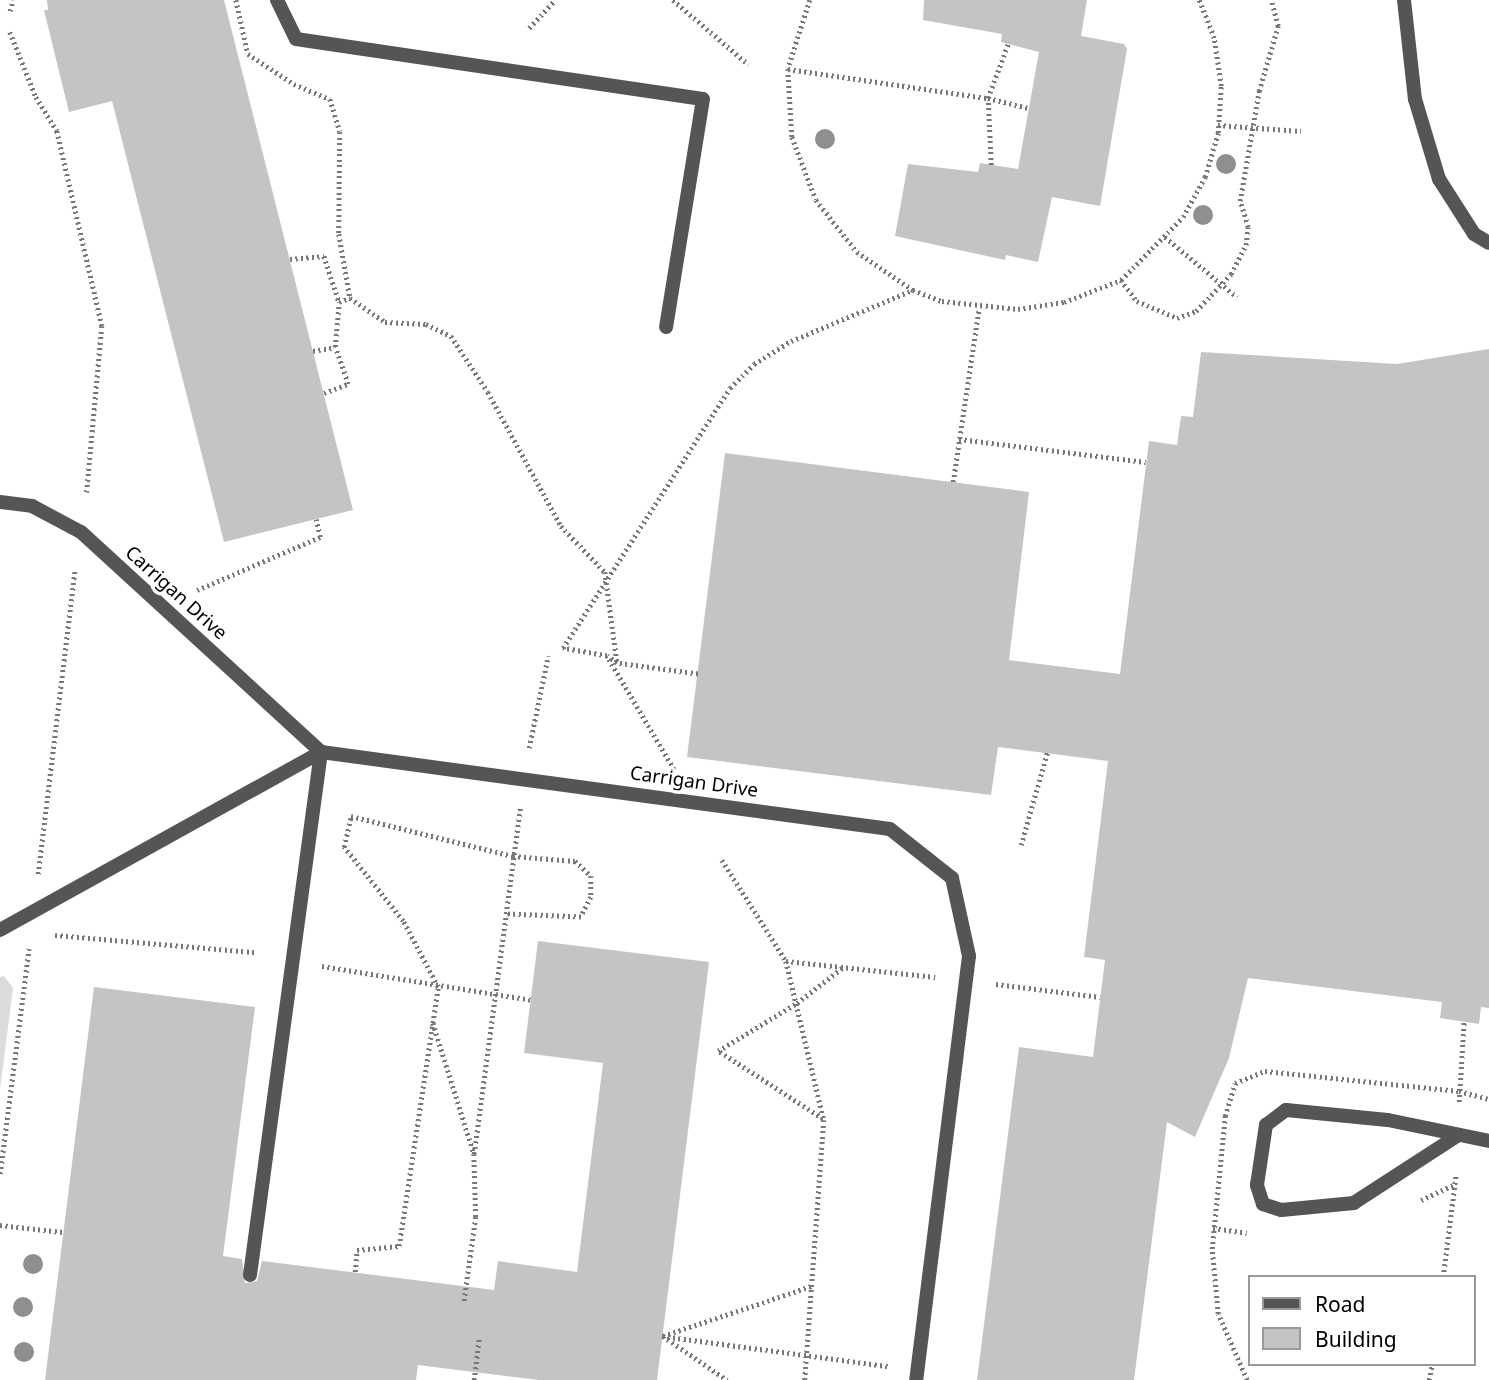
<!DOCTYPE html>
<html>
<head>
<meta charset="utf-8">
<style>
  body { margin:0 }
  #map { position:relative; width:1489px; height:1380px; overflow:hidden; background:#fff; font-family:"Noto Sans",sans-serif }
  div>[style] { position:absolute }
  .green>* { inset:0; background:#dcdcdc }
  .building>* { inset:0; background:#c4c4c4 }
  .path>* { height:4.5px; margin-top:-2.25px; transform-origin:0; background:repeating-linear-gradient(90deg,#777 0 2px,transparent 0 5.5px) }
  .lane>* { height:14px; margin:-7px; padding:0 7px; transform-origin:7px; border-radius:7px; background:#555 }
  .street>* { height:14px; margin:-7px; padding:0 7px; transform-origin:7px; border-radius:7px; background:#555 }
  .trees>* { width:20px; height:20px; margin:-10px; border-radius:50%; background:#8f8f8f }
  span { translate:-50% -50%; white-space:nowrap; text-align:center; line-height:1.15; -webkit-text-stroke:7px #fff; paint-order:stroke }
  .street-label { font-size:19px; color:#000 }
  .legend { position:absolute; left:1248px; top:1275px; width:228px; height:91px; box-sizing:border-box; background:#fff; border:2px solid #999; margin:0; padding:9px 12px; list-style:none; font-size:21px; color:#000 }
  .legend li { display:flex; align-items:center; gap:14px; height:35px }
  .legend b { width:35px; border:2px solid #999 }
</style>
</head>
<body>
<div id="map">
  <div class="green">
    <div style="clip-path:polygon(4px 976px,13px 988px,0 1090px,0 977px)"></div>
  </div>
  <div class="building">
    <div style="clip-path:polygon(47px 0,224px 0,353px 510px,224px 542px,112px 101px,69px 112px,44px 10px,48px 10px)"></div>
    <div style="clip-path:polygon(924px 0,1087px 0,1081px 36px,1124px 44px,1127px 49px,1100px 206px,1052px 197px,1038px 262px,1006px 255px,1005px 260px,895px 236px,908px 164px,978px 172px,980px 163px,1018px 169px,1039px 52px,1001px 42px,1002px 34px,923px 20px)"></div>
    <div style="clip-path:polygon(1489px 349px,1489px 1008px,1481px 1007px,1479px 1024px,1440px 1018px,1442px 1002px,1248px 978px,1229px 1058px,1195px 1137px,1167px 1122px,1134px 1380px,977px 1380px,1019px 1047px,1093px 1057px,1105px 960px,1084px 957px,1108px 761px,998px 747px,991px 795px,687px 757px,725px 453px,1029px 492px,1009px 660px,1120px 674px,1149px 441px,1177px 445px,1181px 416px,1193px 417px,1201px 352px,1397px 364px)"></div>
    <div style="clip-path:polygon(538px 941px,709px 962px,657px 1380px,539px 1380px,418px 1365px,416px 1380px,45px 1380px,94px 987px,255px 1007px,223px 1256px,242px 1259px,245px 1283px,257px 1281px,262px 1261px,494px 1290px,498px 1261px,577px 1272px,603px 1063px,524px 1053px)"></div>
  </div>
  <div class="path">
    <div style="left:236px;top:0;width:55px;rotate:77.5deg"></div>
    <div style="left:248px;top:54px;width:55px;rotate:33.1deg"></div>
    <div style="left:294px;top:84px;width:39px;rotate:23deg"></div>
    <div style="left:330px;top:99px;width:34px;rotate:73deg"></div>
    <div style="left:340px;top:132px;width:102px;rotate:90.6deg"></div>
    <div style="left:339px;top:234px;width:65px;rotate:80.2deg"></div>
    <div style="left:673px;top:0;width:99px;rotate:40.5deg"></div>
    <div style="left:810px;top:0;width:72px;rotate:107.7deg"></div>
    <div style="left:788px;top:69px;width:68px;rotate:86.6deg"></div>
    <div style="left:792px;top:137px;width:67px;rotate:69.1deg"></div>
    <div style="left:816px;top:200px;width:66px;rotate:51.7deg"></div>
    <div style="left:857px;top:252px;width:68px;rotate:34.2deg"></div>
    <div style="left:913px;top:290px;width:31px;rotate:21deg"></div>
    <div style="left:942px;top:301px;width:76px;rotate:6deg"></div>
    <div style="left:1018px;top:309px;width:47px;rotate:-8.7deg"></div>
    <div style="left:1064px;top:302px;width:61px;rotate:-21.1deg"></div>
    <div style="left:1121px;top:280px;width:88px;rotate:-45.5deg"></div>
    <div style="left:1183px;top:217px;width:46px;rotate:-61.2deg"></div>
    <div style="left:1205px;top:177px;width:46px;rotate:-73.5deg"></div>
    <div style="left:1218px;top:133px;width:47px;rotate:-86.3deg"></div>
    <div style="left:1221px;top:86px;width:49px;rotate:-98.3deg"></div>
    <div style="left:1214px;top:38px;width:41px;rotate:-111.5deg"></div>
    <div style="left:10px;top:11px;width:11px;rotate:-75deg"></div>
    <div style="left:529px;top:28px;width:38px;rotate:-47deg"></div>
    <div style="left:10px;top:32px;width:70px;rotate:68.2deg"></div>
    <div style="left:36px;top:97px;width:40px;rotate:58deg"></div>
    <div style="left:57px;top:131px;width:200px;rotate:77deg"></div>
    <div style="left:102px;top:326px;width:167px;rotate:95.2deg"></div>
    <div style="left:788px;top:69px;width:202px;rotate:8.3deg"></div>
    <div style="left:988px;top:98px;width:58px;rotate:-69.7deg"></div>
    <div style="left:1218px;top:125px;width:83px;rotate:4.1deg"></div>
    <div style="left:991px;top:165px;width:67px;rotate:-92.6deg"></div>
    <div style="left:988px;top:98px;width:41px;rotate:14deg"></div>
    <div style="left:1165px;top:237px;width:94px;rotate:39.8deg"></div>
    <div style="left:290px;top:259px;width:34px;rotate:-5deg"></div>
    <div style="left:324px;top:256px;width:48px;rotate:71.9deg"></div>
    <div style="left:1121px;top:280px;width:26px;rotate:53deg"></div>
    <div style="left:1137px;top:301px;width:43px;rotate:23deg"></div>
    <div style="left:1177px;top:318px;width:20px;rotate:-20deg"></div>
    <div style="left:1196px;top:311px;width:51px;rotate:-46.6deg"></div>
    <div style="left:1231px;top:274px;width:33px;rotate:-63deg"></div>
    <div style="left:1246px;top:245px;width:18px;rotate:-84deg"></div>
    <div style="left:1248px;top:227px;width:27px;rotate:-107deg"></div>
    <div style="left:1240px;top:201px;width:112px;rotate:-80.2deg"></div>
    <div style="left:1259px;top:91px;width:68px;rotate:-73.7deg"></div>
    <div style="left:1278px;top:26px;width:27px;rotate:-105deg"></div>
    <div style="left:313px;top:351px;width:22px;rotate:-10deg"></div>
    <div style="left:324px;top:393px;width:26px;rotate:-21deg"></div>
    <div style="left:348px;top:384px;width:39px;rotate:-109deg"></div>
    <div style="left:335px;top:347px;width:45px;rotate:-84.9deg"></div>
    <div style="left:339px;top:302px;width:12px;rotate:-20deg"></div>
    <div style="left:350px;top:298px;width:42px;rotate:34.4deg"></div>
    <div style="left:385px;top:322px;width:41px;rotate:2.8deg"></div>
    <div style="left:426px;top:324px;width:28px;rotate:26deg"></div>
    <div style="left:451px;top:336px;width:67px;rotate:56.5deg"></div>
    <div style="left:488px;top:392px;width:153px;rotate:61.4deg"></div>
    <div style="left:561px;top:526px;width:64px;rotate:46.3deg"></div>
    <div style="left:605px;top:572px;width:91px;rotate:82.4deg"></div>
    <div style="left:959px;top:439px;width:188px;rotate:7deg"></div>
    <div style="left:953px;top:482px;width:176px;rotate:-81.5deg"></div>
    <div style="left:197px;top:590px;width:134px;rotate:-23.3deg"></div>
    <div style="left:320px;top:537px;width:18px;rotate:-103deg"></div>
    <div style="left:609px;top:659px;width:128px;rotate:59.4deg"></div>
    <div style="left:698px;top:674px;width:82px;rotate:-172.3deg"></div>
    <div style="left:617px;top:663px;width:12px;rotate:-145deg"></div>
    <div style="left:607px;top:656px;width:45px;rotate:-169.7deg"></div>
    <div style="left:563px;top:648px;width:309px;rotate:-57.3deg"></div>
    <div style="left:730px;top:388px;width:34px;rotate:-45deg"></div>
    <div style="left:754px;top:364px;width:44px;rotate:-31.9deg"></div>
    <div style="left:791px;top:341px;width:132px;rotate:-22.7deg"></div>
    <div style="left:529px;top:748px;width:94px;rotate:-78.3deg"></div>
    <div style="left:1021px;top:845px;width:96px;rotate:-74.2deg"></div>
    <div style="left:722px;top:860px;width:120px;rotate:57.6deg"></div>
    <div style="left:786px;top:961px;width:163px;rotate:76.6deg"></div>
    <div style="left:824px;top:1120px;width:261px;rotate:94.2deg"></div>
    <div style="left:38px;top:874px;width:306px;rotate:-83.1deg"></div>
    <div style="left:55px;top:935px;width:201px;rotate:4.9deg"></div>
    <div style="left:786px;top:961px;width:150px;rotate:6.1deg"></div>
    <div style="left:322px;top:966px;width:212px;rotate:9.2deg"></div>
    <div style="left:996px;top:984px;width:105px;rotate:7.1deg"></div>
    <div style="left:433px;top:1023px;width:137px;rotate:72.6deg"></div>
    <div style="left:474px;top:1154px;width:63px;rotate:88.2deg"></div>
    <div style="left:476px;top:1217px;width:87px;rotate:97.9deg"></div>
    <div style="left:1459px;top:1102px;width:81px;rotate:-86.5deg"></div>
    <div style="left:823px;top:1119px;width:125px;rotate:-147.1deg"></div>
    <div style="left:718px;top:1051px;width:92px;rotate:-31.3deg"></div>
    <div style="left:797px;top:1003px;width:57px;rotate:-37.9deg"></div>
    <div style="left:474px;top:1154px;width:349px;rotate:-82.4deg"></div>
    <div style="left:0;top:1174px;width:227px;rotate:-82.7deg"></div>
    <div style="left:1421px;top:1200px;width:38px;rotate:-25deg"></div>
    <div style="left:0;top:1225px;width:63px;rotate:6.3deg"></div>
    <div style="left:1213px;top:1228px;width:34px;rotate:8deg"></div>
    <div style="left:355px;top:1272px;width:22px;rotate:-85deg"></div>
    <div style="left:357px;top:1250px;width:42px;rotate:-5.4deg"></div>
    <div style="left:399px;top:1246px;width:262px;rotate:-81.4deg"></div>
    <div style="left:438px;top:987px;width:75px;rotate:-117.9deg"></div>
    <div style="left:403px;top:921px;width:95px;rotate:-128.6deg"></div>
    <div style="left:344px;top:847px;width:32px;rotate:-77deg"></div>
    <div style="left:351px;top:816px;width:167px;rotate:13.9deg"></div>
    <div style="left:513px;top:856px;width:62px;rotate:4.6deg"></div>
    <div style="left:575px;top:861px;width:22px;rotate:43deg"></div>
    <div style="left:591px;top:876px;width:21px;rotate:90deg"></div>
    <div style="left:591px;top:897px;width:22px;rotate:117deg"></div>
    <div style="left:581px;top:917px;width:75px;rotate:-177.7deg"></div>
    <div style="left:1443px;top:1277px;width:104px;rotate:-82.8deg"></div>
    <div style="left:662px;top:1336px;width:228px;rotate:7.6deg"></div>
    <div style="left:663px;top:1336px;width:157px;rotate:-18.6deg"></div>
    <div style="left:663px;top:1336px;width:78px;rotate:34.5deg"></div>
    <div style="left:474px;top:1380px;width:42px;rotate:-83.2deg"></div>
    <div style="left:1247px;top:1380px;width:72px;rotate:-113.7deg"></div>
    <div style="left:1218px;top:1314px;width:65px;rotate:-95.3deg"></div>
    <div style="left:1212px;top:1249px;width:134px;rotate:-84.4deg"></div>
    <div style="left:1225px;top:1116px;width:34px;rotate:-73deg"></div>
    <div style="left:1235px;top:1083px;width:32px;rotate:-22deg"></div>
    <div style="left:1265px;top:1071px;width:195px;rotate:5.9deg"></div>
    <div style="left:1459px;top:1091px;width:31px;rotate:15deg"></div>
    <div style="left:1429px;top:1380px;width:16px;rotate:-79deg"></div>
  </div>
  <div class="lane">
    <div style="left:277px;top:0;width:43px;rotate:64deg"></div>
    <div style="left:296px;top:39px;width:411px;rotate:8.4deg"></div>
    <div style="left:703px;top:99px;width:231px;rotate:99.2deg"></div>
    <div style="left:1404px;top:0;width:100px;rotate:83.7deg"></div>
    <div style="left:1415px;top:99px;width:84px;rotate:73.3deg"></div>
    <div style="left:1439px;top:179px;width:65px;rotate:57.5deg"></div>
    <div style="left:1474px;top:234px;width:17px;rotate:31deg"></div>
    <div style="left:0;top:502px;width:32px;rotate:7deg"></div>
    <div style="left:32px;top:506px;width:55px;rotate:28deg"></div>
    <div style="left:81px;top:532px;width:326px;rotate:42.5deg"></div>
    <div style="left:321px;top:752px;width:574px;rotate:7.71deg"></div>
    <div style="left:890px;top:829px;width:79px;rotate:38.3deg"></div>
    <div style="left:952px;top:878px;width:80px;rotate:77.7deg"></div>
    <div style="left:969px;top:956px;width:427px;rotate:97.1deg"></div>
    <div style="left:1457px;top:1136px;width:123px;rotate:147deg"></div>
    <div style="left:1354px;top:1203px;width:73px;rotate:174.5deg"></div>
    <div style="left:1281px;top:1210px;width:19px;rotate:-162deg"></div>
    <div style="left:1263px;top:1204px;width:20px;rotate:-108deg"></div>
    <div style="left:1257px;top:1185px;width:61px;rotate:-81.5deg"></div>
    <div style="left:1266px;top:1125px;width:25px;rotate:-37deg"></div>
    <div style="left:1286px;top:1110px;width:102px;rotate:5.6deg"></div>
    <div style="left:1388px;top:1120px;width:103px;rotate:11.7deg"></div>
    <div style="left:250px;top:1275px;width:528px;rotate:-82.27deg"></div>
  </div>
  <div class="street">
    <div style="left:0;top:930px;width:367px;rotate:-29deg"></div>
  </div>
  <div class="trees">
    <div style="left:825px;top:139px"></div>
    <div style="left:1226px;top:164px"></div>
    <div style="left:1203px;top:215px"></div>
    <div style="left:33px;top:1264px"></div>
    <div style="left:23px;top:1307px"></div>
    <div style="left:24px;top:1352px"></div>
  </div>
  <div class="street-label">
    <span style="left:176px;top:593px;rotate:42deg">Carrigan Drive</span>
    <span style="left:694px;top:782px;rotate:8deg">Carrigan Drive</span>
  </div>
  <ul class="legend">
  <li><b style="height:9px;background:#555"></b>Road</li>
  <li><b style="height:19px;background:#c4c4c4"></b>Building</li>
  </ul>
</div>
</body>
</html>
